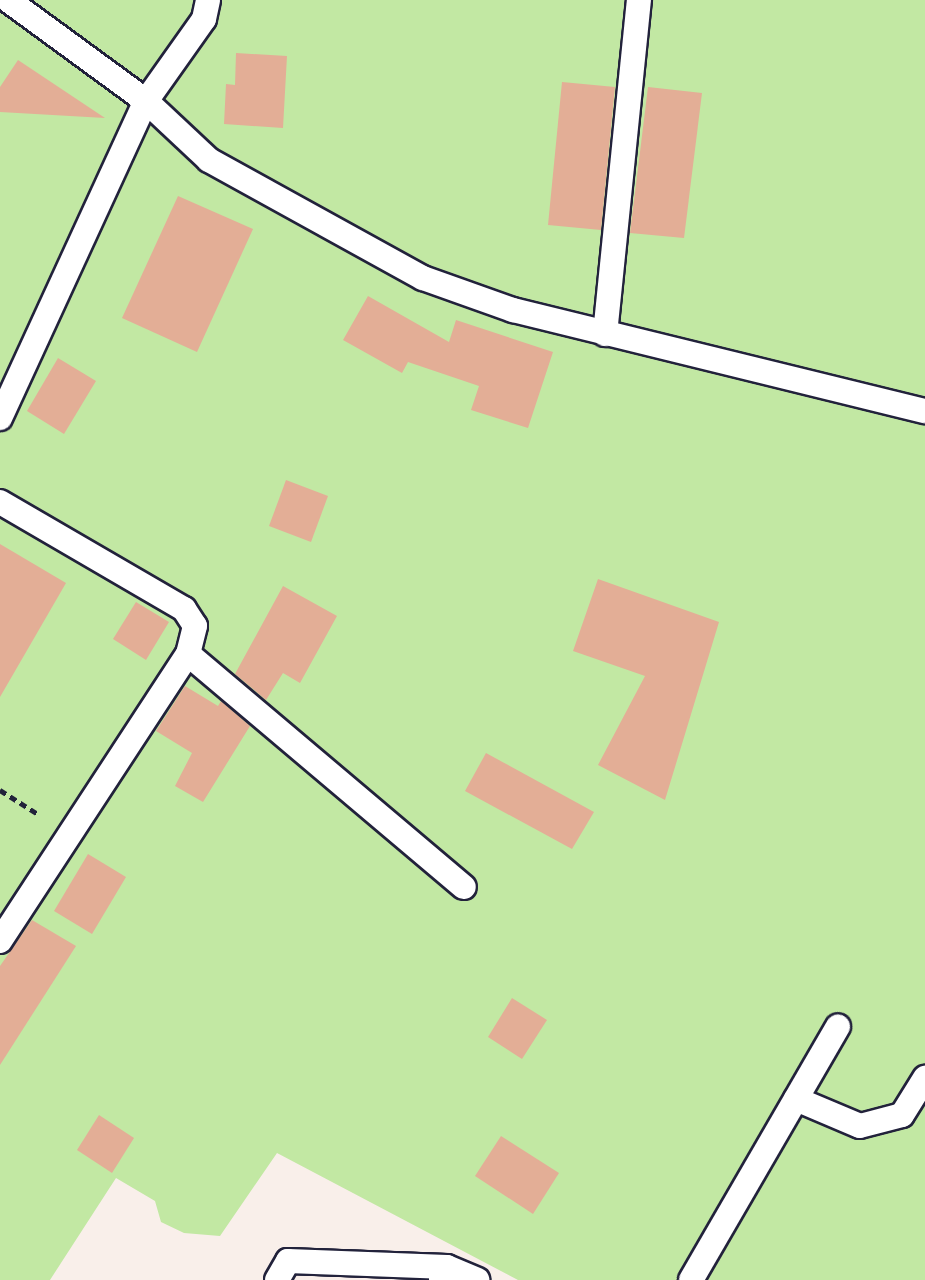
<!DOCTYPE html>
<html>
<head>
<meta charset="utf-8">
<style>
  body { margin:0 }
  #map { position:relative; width:925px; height:1280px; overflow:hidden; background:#f9efea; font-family:Pangolin,sans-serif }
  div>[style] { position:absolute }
  .green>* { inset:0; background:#c2e8a3 }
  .building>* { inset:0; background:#e3ae96 }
  .path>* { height:4.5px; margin-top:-2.25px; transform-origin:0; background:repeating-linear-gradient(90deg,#22223b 0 7px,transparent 0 12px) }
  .roads { filter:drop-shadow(2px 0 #22223b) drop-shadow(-2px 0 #22223b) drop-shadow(0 2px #22223b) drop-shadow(0 -2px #22223b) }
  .service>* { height:24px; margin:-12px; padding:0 12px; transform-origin:12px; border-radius:12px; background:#fff }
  span { translate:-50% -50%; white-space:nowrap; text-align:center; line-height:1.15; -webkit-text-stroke:5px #fff; paint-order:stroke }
</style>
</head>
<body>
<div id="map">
  <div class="green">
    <div style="clip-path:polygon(0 0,925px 0,925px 1280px,518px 1280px,277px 1153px,220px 1236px,184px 1233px,161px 1222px,155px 1201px,116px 1178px,50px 1280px,0 1280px)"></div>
  </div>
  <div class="building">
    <div style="clip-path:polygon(236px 53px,287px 56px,283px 128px,224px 124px,226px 84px,235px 85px)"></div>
    <div style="clip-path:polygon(18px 60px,105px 118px,0 112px,0 87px)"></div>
    <div style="clip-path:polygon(562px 82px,615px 87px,601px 230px,548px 225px)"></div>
    <div style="clip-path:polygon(648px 87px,702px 93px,684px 238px,630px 233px)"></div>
    <div style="clip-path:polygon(178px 196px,253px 229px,197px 352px,122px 318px)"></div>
    <div style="clip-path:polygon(368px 296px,449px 342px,456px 320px,553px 352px,528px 428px,471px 410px,479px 386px,408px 362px,402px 373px,343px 340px)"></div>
    <div style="clip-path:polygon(58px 358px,96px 381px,64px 434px,27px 411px)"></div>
    <div style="clip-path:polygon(286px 480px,328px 496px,311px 542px,269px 526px)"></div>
    <div style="clip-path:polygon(0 544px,66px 583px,0 697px)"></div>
    <div style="clip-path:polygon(598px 579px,719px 622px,665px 800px,598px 765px,645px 676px,573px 651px)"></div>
    <div style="clip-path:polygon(283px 586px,337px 616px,300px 683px,283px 673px,266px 700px,235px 674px)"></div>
    <div style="clip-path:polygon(136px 602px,169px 622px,146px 660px,113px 639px)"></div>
    <div style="clip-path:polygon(185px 686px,218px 706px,221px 701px,250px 726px,203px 802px,175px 786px,192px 753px,156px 731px)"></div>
    <div style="clip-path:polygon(486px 753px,594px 812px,572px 849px,465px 791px)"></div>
    <div style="clip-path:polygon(88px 854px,126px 877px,92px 934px,54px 911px)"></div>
    <div style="clip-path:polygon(32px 920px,76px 946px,0 1065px,0 966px)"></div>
    <div style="clip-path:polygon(512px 998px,547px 1020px,522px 1059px,488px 1037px)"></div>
    <div style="clip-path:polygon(99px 1115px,134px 1138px,112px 1173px,77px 1150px)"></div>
    <div style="clip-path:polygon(501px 1136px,559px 1173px,533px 1214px,475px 1176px)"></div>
  </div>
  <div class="path">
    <div style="left:0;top:790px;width:45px;rotate:32.3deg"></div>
  </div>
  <div class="roads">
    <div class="service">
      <div style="left:8px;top:0;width:171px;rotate:36.2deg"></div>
      <div style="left:146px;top:101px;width:86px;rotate:43.1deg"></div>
      <div style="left:209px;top:160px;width:244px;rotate:28.9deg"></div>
      <div style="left:423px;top:278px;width:96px;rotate:19.6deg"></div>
      <div style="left:513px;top:310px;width:424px;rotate:13.8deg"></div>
      <div style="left:605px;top:334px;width:336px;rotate:-84.2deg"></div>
      <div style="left:0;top:418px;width:349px;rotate:-65.3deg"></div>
      <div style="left:146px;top:101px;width:100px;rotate:-54.7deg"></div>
      <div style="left:204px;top:19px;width:19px;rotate:-78deg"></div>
      <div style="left:0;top:502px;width:213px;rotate:30.2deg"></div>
      <div style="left:184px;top:609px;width:20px;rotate:57deg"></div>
      <div style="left:195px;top:626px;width:29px;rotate:104deg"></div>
      <div style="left:188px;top:654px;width:361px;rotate:40.2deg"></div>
      <div style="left:0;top:941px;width:343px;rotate:-56.8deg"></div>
      <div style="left:796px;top:1099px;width:69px;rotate:22.9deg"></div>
      <div style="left:860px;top:1126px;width:43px;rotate:-14.7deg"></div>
      <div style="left:902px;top:1115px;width:44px;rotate:-58.1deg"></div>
      <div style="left:441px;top:1279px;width:13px;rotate:-63deg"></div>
      <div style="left:447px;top:1267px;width:33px;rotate:23deg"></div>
      <div style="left:277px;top:1280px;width:22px;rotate:-60deg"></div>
      <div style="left:288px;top:1261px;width:159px;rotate:2.2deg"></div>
      <div style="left:691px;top:1280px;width:293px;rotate:-59.9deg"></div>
    </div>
  </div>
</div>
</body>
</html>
